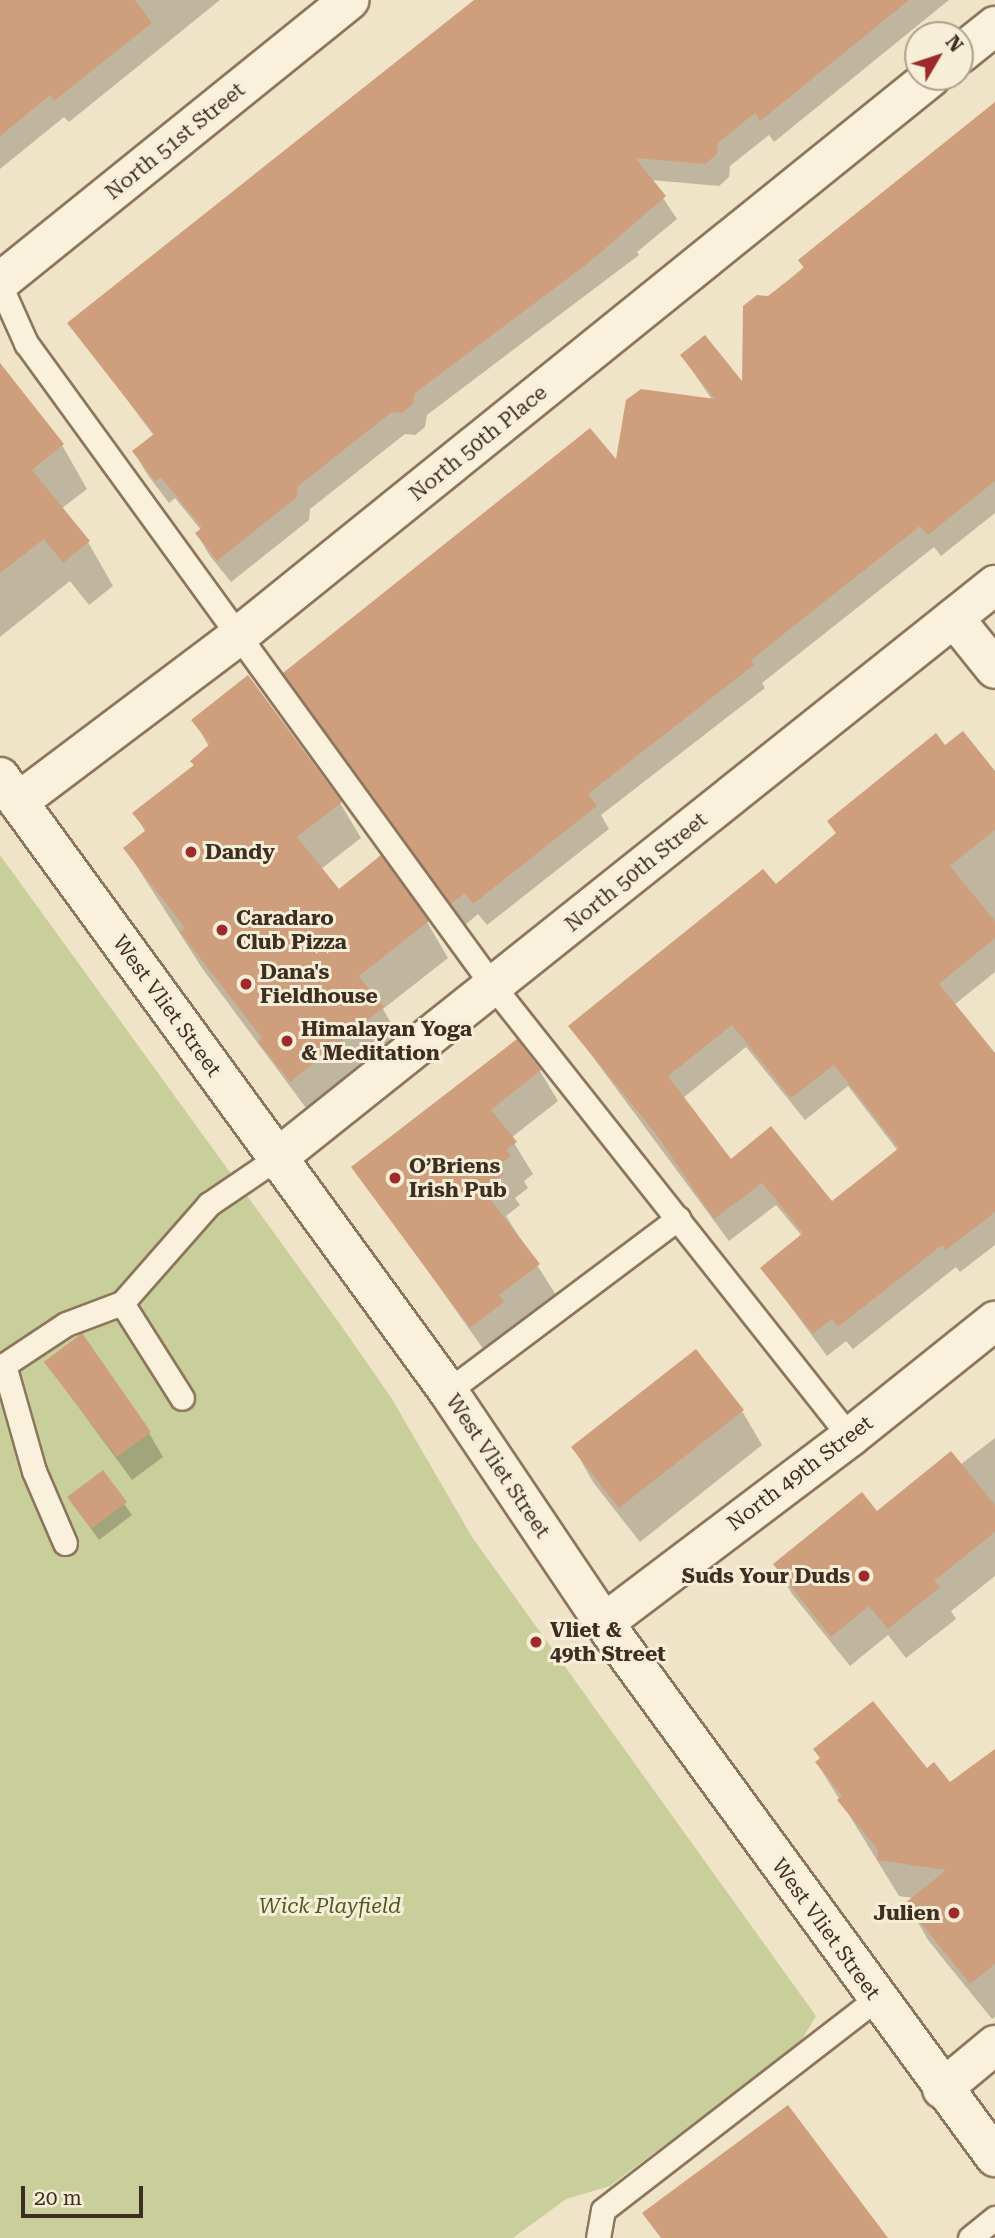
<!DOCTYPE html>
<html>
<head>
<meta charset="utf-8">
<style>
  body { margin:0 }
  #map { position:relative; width:995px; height:2238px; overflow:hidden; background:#f0e4c8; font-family:"Roboto Serif",serif }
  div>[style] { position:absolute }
  .green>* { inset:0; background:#c9cf9b }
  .shadow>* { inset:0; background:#0003 }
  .building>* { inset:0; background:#cf9f7d }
  .roads { filter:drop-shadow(2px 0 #8d765c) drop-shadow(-2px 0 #8d765c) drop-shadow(0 2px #8d765c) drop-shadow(0 -2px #8d765c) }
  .service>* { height:23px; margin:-11.5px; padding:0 11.5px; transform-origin:11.5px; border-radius:11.5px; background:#faf1dc }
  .minor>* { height:38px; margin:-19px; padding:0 19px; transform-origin:19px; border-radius:19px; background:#faf1dc }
  .tertiary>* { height:38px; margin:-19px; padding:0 19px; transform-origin:19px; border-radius:19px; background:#faf1dc }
  .dots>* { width:19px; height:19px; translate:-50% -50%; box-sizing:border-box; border:4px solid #f7eed8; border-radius:50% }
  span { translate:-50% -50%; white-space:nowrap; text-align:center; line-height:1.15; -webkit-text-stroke:6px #f7eed8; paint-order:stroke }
  .street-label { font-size:21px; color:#3d2e20 }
  .poi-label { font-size:21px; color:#3d2e20; font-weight:700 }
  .left { translate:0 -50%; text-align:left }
  .right { translate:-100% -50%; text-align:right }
  .park-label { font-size:21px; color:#4d5a26; font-style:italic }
  .north { position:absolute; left:904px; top:21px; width:70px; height:70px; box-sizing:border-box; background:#f7eed8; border:2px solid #ada18e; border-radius:50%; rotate:51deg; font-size:19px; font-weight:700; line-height:28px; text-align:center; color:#3d2e20 }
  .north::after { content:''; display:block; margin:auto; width:24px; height:32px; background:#9e2a2b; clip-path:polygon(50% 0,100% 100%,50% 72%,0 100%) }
  .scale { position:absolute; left:21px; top:2186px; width:122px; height:32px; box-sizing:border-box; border:4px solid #3d2e20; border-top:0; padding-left:9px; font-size:21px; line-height:24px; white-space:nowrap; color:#3d2e20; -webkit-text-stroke:5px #f7eed8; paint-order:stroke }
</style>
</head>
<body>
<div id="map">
  <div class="green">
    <div style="clip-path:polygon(0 855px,340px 1324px,392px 1399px,472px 1537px,816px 2016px,800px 2043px,610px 2186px,566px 2199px,513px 2238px,0 2238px)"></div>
  </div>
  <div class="shadow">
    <div style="clip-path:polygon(9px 0,220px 0,69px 122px,64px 117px,0 169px,0 7px)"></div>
    <div style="clip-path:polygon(479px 0,949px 0,774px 142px,769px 135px,730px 166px,729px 177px,719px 186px,651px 180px,677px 219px,637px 252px,639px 255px,427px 415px,425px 427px,415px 435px,405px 434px,310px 509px,309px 520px,231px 582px,210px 556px,197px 534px,201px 530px,175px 498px,169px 503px,147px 474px,134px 452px,154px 436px,70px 323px)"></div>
    <div style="clip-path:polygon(995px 102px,995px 513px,941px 556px,934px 547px,762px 683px,765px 688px,601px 815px,609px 829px,487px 925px,478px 914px,465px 925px,285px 673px,713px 401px,682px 356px,744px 386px,769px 297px)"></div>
    <div style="clip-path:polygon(0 363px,62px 445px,87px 489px,61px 509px,88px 542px,113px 586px,89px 605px,70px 581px,0 637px)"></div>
    <div style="clip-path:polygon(194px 720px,340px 803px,361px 838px,321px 869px,339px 891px,427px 922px,448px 958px,383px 1009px,403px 1044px,312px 1116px,202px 968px,125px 848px,146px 833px,135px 814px,195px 766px,209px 747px)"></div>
    <div style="clip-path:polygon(evenodd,945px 747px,995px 774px,995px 972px,954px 1005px,995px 1055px,995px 1245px,960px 1272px,956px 1267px,853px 1349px,846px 1341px,827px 1356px,762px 1268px,802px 1236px,776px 1205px,729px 1241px,570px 1026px,775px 886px,837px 835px,829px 821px,945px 747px,746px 1047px,805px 1120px,848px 1086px,898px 1151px,832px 1203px,731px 1161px,683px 1098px,746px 1047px)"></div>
    <div style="clip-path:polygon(540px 1071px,558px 1101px,511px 1138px,533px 1174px,524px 1181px,528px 1188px,515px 1198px,520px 1205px,506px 1216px,556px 1295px,516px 1326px,489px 1357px,354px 1167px)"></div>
    <div style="clip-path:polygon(46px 1363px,149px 1433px,163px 1457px,132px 1480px)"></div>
    <div style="clip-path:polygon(742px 1411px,762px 1445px,640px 1542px,593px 1482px,573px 1447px)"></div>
    <div style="clip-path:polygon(995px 1438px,995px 1576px,951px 1611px,956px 1619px,906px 1658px,888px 1635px,850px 1666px,792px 1594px,775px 1564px,877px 1513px,960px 1465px)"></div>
    <div style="clip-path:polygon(102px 1473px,132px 1515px,99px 1540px,77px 1509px)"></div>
    <div style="clip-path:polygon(995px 1750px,995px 2017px,992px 2019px,928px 1940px,907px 1903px,914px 1898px,899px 1896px,817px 1763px,927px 1771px,950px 1785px)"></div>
  </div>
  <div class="building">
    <div style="clip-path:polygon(0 0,135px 0,152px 23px,54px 101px,50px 95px,0 136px)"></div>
    <div style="clip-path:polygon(474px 0,909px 0,760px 121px,755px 113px,718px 143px,717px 154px,705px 164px,635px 158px,666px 196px,587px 264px,415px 393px,413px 404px,402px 413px,392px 412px,298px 486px,297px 497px,217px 561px,195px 533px,202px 528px,161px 477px,155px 481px,132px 451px,154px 434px,67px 323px)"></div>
    <div style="clip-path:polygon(995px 102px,995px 481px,928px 535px,920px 526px,751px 660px,754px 665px,588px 794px,597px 806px,473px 904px,465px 893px,451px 904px,283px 673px,590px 428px,616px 459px,626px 400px,641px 389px,715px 399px,680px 355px,705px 335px,742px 381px,743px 306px,757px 295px,768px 296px,804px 268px,798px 260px)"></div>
    <div style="clip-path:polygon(0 363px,64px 444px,32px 470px,90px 541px,63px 563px,44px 539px,0 573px)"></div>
    <div style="clip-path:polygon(248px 675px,342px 802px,297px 837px,339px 889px,381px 855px,429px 921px,359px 976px,384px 1007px,290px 1082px,258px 1042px,262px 1038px,180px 932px,185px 928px,123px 848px,146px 830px,132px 813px,194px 765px,190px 761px,210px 744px,191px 720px)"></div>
    <div style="clip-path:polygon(evenodd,963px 731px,995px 771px,995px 830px,950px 866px,995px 921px,995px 938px,939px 984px,995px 1053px,995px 1212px,946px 1250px,942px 1245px,838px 1327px,832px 1319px,813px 1334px,760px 1268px,803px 1233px,762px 1183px,714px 1219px,656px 1134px,568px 1026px,763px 869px,776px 884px,836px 833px,827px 821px,936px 733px,945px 745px,963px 731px,732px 1025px,791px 1098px,834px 1065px,899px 1148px,832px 1201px,771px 1126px,731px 1159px,668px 1076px,732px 1025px)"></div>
    <div style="clip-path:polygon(517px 1039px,541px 1070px,491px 1110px,517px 1142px,506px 1150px,511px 1156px,498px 1166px,504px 1174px,488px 1186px,495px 1195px,490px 1199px,540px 1264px,499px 1295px,504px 1302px,470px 1328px,351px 1167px)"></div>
    <div style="clip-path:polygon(82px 1333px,151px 1432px,117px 1457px,44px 1362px)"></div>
    <div style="clip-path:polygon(696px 1349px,744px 1410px,619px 1508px,571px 1447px)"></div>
    <div style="clip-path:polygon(951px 1451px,995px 1505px,995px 1532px,934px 1581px,940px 1587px,888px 1629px,869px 1606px,831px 1637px,773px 1564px,862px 1492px,877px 1511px)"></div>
    <div style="clip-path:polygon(103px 1470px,127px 1502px,91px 1529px,67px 1497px)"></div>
    <div style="clip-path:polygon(873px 1701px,927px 1768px,934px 1762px,950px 1782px,995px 1749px,995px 1964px,970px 1984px,905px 1903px,946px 1870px,877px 1860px,878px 1850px,837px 1800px,842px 1796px,815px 1762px,820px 1758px,813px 1749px)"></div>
    <div style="clip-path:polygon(788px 2105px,888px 2238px,661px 2238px,642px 2213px)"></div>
  </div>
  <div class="roads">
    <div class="service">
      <div style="left:0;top:285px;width:64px;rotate:65.9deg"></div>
      <div style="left:26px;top:343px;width:795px;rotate:54.01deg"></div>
      <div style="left:493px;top:986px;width:575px;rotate:51.64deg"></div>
      <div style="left:122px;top:1303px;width:112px;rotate:57.7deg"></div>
      <div style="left:448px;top:1391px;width:288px;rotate:-36.9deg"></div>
      <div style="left:65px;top:1543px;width:78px;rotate:-113.3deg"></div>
      <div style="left:34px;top:1471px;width:110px;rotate:-105.8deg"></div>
      <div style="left:4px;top:1365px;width:74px;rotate:-33.5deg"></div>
      <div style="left:66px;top:1324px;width:60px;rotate:-20.6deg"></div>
      <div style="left:122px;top:1303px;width:132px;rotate:-48.7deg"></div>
      <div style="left:209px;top:1204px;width:82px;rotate:-34.1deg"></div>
      <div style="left:598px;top:2238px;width:28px;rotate:-80deg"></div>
      <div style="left:603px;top:2210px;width:345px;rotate:-37.7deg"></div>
      <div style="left:970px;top:2238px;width:32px;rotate:-39deg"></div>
    </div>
    <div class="minor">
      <div style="left:960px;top:54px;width:45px;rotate:-38.7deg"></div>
      <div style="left:0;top:282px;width:449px;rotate:-38.9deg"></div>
      <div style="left:954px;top:618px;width:65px;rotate:51.2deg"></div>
      <div style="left:18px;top:802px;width:274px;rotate:-37deg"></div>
      <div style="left:237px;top:637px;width:892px;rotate:-38.9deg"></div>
      <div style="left:277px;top:1158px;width:919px;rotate:-38.59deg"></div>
      <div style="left:604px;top:1623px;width:308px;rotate:-37.1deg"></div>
      <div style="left:850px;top:1437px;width:186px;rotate:-38.7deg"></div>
      <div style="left:942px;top:2089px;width:69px;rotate:-39.7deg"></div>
    </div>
    <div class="tertiary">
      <div style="left:0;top:777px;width:760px;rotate:53.88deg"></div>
      <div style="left:448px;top:1391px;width:280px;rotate:56.1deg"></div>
      <div style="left:604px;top:1623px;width:662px;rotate:53.79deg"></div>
    </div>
  </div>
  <div class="dots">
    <div style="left:191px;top:852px;background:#9e2a2b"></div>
    <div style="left:222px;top:930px;background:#9e2a2b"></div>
    <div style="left:246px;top:984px;background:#9e2a2b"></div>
    <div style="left:287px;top:1041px;background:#9e2a2b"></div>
    <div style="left:395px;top:1178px;background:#9e2a2b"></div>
    <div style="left:864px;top:1576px;background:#9e2a2b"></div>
    <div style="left:536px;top:1642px;background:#9e2a2b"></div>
    <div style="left:954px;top:1913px;background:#9e2a2b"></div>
  </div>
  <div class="street-label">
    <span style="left:175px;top:141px;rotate:-39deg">North 51st Street</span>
    <span style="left:478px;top:443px;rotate:-39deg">North 50th Place</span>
    <span style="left:636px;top:872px;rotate:-39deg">North 50th Street</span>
    <span style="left:167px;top:1006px;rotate:54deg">West Vliet Street</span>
    <span style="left:498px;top:1466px;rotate:56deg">West Vliet Street</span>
    <span style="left:800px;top:1473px;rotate:-37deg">North 49th Street</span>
    <span style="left:826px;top:1929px;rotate:54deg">West Vliet Street</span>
  </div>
  <div class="poi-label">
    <span class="left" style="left:205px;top:852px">Dandy</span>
    <span class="left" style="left:236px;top:930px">Caradaro<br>Club Pizza</span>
    <span class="left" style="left:260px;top:984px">Dana's<br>Fieldhouse</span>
    <span class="left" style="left:301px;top:1041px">Himalayan Yoga<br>&amp; Meditation</span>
    <span class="left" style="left:409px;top:1178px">O’Briens<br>Irish Pub</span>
    <span class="right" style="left:850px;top:1576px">Suds Your Duds</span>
    <span class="left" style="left:550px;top:1642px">Vliet &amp;<br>49th Street</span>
    <span class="right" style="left:940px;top:1913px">Julien</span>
  </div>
  <div class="park-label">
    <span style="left:330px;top:1906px">Wick Playfield</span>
  </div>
  <div class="north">N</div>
  <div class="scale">20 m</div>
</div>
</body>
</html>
